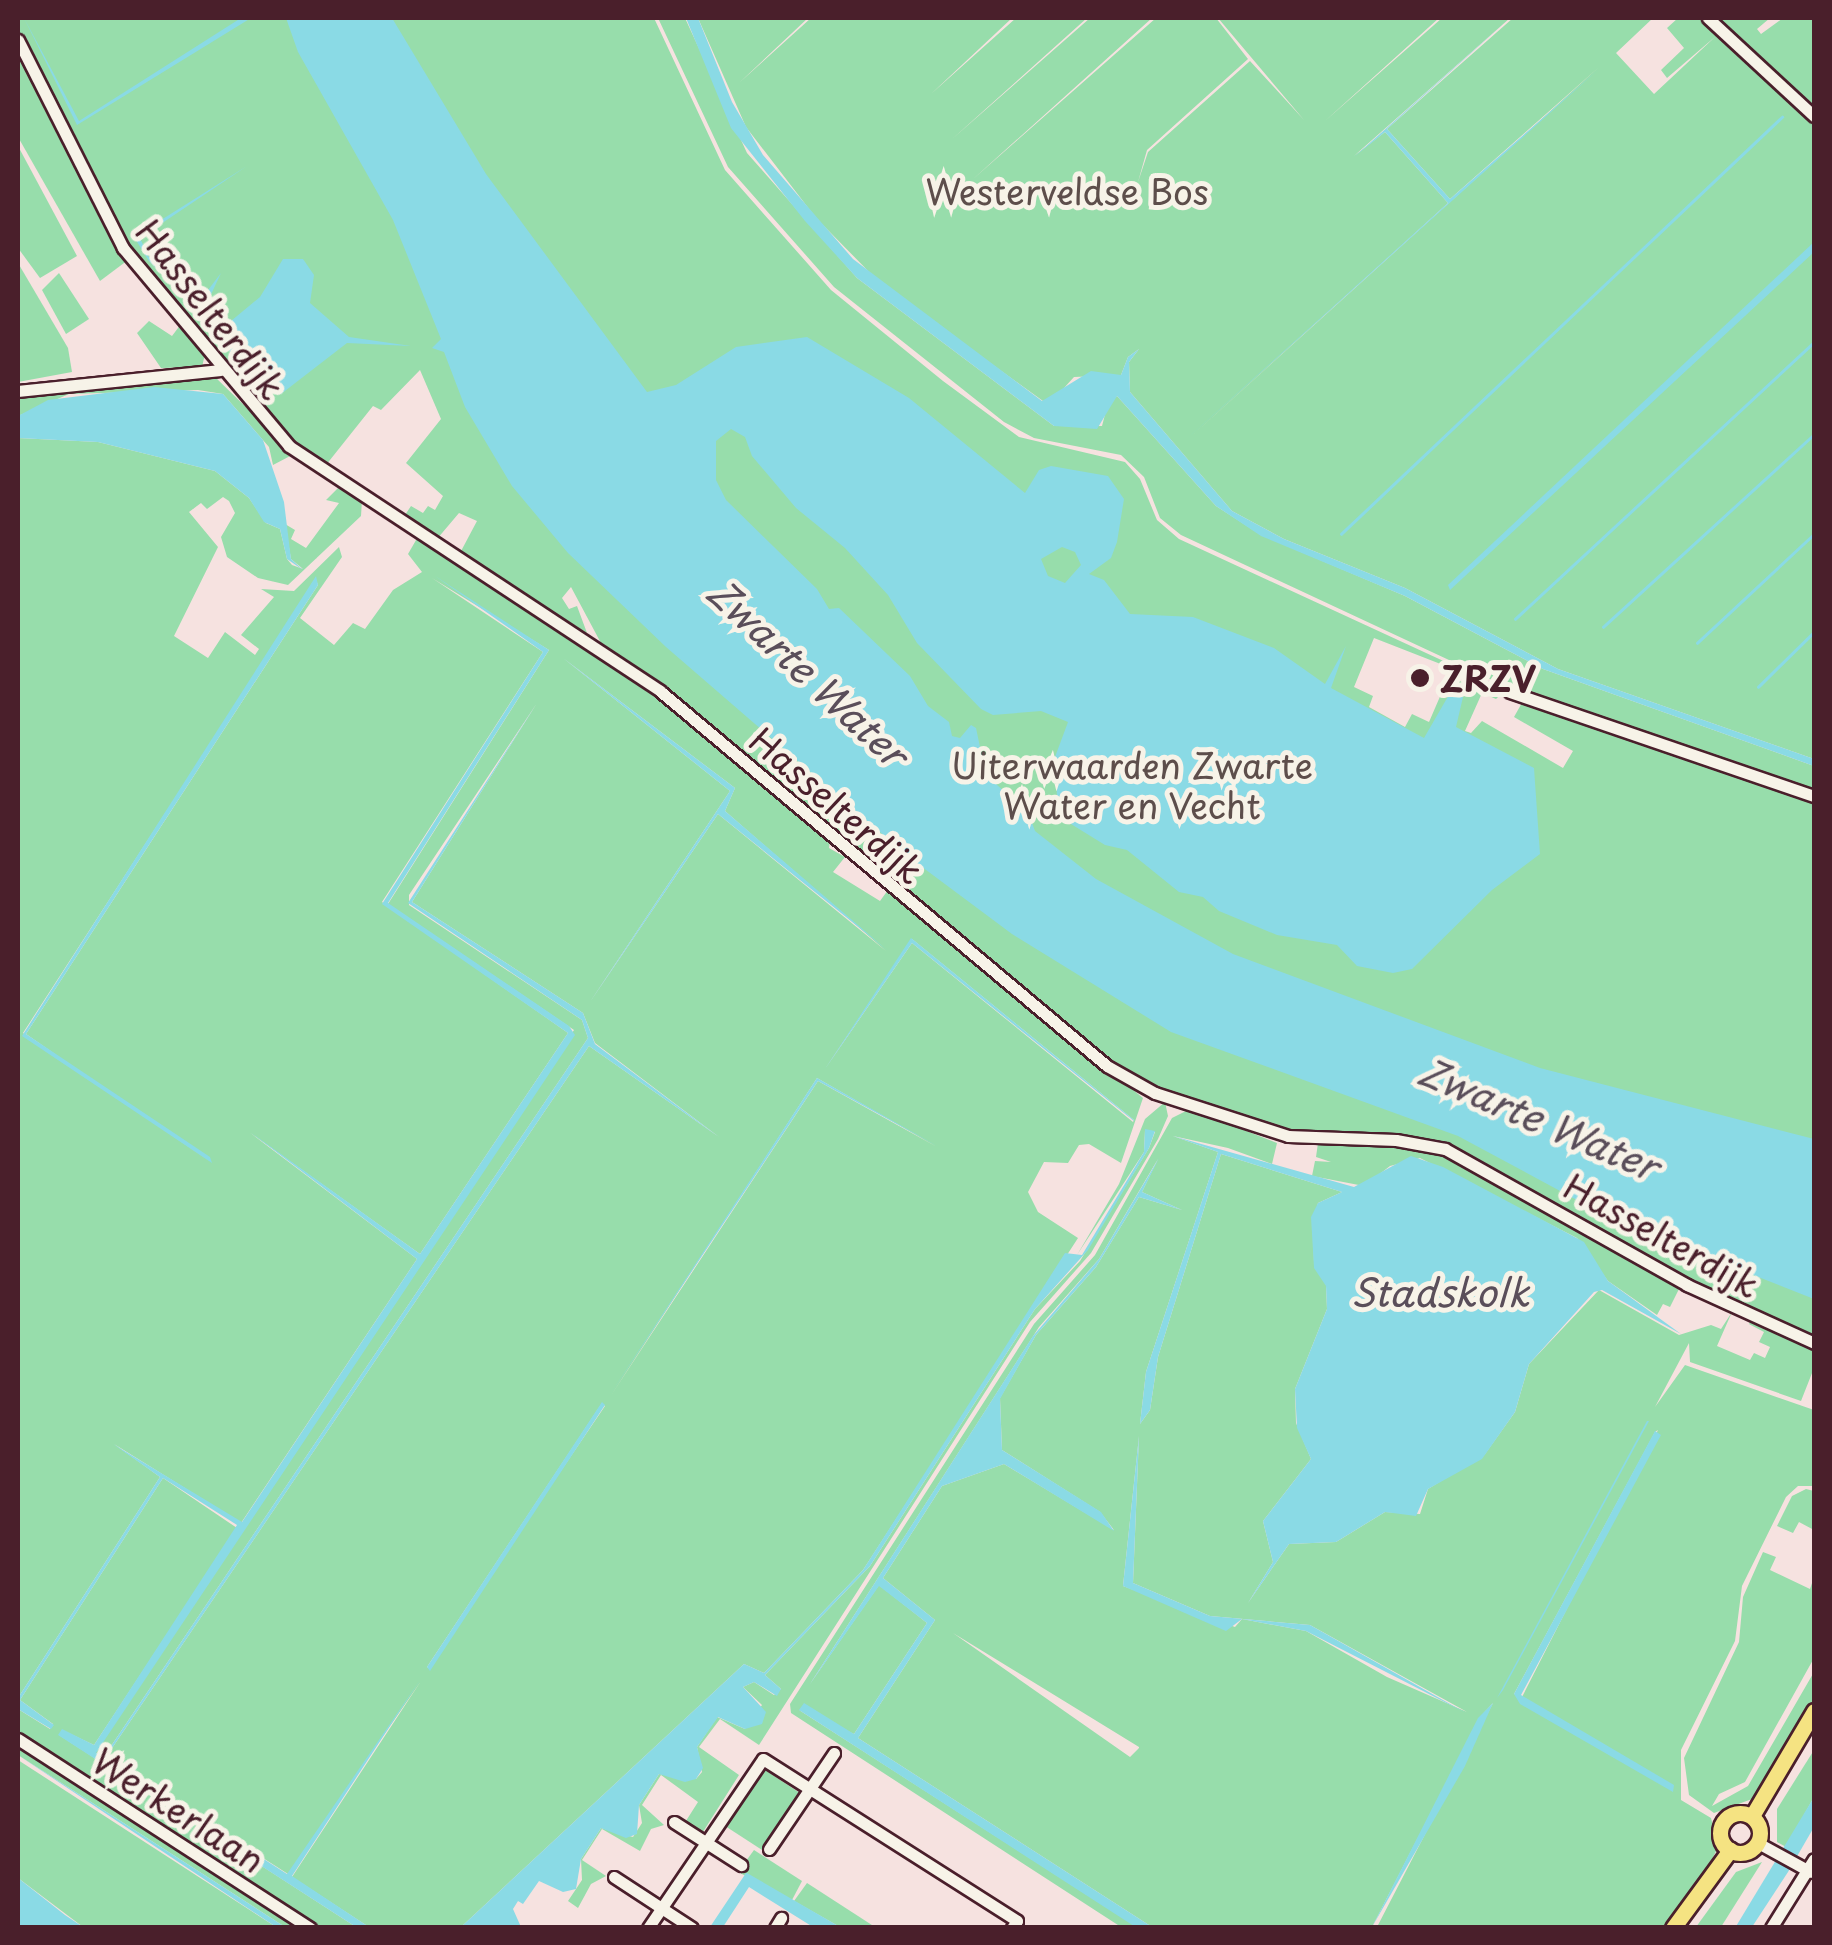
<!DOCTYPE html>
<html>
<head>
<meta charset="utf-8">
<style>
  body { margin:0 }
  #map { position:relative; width:1832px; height:1945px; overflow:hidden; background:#f6e2e0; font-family:"Playpen Sans",sans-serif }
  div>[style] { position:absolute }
  .green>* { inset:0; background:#97ddab }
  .water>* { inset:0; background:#8adae5 }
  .stream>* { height:2.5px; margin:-1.25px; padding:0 1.25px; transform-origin:1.25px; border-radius:1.25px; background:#8adae5 }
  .roads { filter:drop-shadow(2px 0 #4a1f2b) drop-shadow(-2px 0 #4a1f2b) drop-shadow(0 2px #4a1f2b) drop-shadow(0 -2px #4a1f2b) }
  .minor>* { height:11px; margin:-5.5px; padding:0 5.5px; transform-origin:5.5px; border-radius:5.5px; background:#f7f3e8 }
  .major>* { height:15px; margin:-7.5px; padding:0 7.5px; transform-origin:7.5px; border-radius:7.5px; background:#f5e382 }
  .major>.ring { margin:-7.5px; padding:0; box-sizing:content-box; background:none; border:15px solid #f5e382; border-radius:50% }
  .dots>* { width:28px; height:28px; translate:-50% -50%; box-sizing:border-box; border:5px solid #f7f3e8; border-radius:50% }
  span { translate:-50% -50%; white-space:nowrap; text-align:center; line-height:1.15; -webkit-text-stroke:10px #f7f3e8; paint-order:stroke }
  .park-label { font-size:35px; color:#5d4e4b }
  .street-label { font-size:35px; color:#4a1f2b }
  .poi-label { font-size:35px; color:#4a1f2b; font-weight:700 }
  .left { translate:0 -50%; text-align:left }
  .water-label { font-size:38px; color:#5a4e5a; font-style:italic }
  .frame { position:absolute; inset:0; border:20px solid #4a1f2b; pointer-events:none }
</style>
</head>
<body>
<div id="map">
  <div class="green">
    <div style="clip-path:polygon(18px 18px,654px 18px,725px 170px,831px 290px,943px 381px,1019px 437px,1125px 462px,1140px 479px,1157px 520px,1179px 539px,1502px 688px,1374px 638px,1354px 687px,1373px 696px,1369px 707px,1405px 727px,1412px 714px,1429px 722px,1445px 685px,1459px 681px,1502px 693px,1496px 699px,1482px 693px,1465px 731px,1471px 733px,1482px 721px,1563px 768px,1573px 751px,1514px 717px,1523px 701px,1814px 799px,1814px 1339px,1643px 1257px,1442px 1145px,1402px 1136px,1292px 1133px,1171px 1096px,1097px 1054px,602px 645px,571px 587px,562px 598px,569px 609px,577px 606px,587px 633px,460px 553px,477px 521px,459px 513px,437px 539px,403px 518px,411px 506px,423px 513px,428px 506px,435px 510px,443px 496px,406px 463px,441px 419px,420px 370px,381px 410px,373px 406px,322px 470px,302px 454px,123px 244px,18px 35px)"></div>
    <div style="clip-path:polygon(658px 18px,685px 18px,747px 153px,857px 278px,1054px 426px,1102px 426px,1108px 403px,1117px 396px,1216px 506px,1261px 535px,1405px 596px,1543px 669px,1814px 766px,1814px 794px,1524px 695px,1181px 535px,1160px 518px,1144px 477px,1121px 455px,1034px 438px,1004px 422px,834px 287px,728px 167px)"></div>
    <div style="clip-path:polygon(698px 18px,808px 18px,739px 83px,811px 18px,1012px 18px,931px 94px,1016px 18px,1087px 18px,951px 140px,1090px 18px,1152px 18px,972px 180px,1156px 18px,1216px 18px,1248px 59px,1147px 150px,1138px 182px,1148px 152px,1250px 61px,1304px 120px,1218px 18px,1439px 18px,1325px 121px,1442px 18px,1510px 18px,1354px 156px,1385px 132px,1448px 203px,1184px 443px,1599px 67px,1450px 199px,1387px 129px,1513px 18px,1653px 18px,1616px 53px,1654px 94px,1716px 36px,1667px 78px,1661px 70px,1684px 48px,1667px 28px,1678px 18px,1706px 18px,1814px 119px,1814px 759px,1558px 669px,1405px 588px,1284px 539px,1232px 511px,1130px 392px,1129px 362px,1139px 349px,1128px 357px,1121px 375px,1074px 377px,1053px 400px,1043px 401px,882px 285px,816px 218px,746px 127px)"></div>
    <div style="clip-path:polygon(1711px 18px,1770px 18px,1757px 29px,1761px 34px,1783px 18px,1814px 18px,1814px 113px)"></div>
    <div style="clip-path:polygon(18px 45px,128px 260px,100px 281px,18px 137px)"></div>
    <div style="clip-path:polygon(18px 146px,77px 256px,40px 278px,18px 248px)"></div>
    <div style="clip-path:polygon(18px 263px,68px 348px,72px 372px,18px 382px)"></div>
    <div style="clip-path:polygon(59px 273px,89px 319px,66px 334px,42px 290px)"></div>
    <div style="clip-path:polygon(149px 321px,172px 336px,181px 324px,205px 354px,202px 367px,161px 368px,137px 333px)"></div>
    <div style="clip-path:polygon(213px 375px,294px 454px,273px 465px,269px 447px,223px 394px,198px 390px,69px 394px,18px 416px,18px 399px,49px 391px)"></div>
    <div style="clip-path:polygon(evenodd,18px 438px,98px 442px,215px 471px,249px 498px,266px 523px,280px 529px,287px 559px,292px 565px,303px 569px,291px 559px,285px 524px,295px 530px,291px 539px,306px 548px,339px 503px,326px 500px,340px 486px,362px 500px,361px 516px,288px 585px,258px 578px,227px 557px,221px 537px,235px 513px,229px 501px,223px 497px,207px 509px,201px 503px,189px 512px,218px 547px,174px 636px,208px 658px,225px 632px,255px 655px,259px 649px,241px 635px,274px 597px,261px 589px,294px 591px,339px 547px,342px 557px,300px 618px,334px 645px,353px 623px,365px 629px,393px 590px,422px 572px,408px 554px,419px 535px,659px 695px,830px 840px,829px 848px,845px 857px,833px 872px,880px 901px,888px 890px,1143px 1098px,1121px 1163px,1089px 1144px,1079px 1145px,1068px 1163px,1044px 1162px,1028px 1192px,1038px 1212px,1078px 1238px,863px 1570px,764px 1673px,744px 1664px,461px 1927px,369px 1927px,292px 1877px,421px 1681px,288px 1874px,106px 1757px,589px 1046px,719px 1137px,595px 1043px,583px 1013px,412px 902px,537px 703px,409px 895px,409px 905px,582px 1020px,588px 1038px,105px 1755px,95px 1753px,574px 1030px,388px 904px,549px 650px,432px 578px,543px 652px,382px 902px,568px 1033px,420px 1254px,249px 1132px,417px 1259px,241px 1523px,114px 1444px,160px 1477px,18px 1698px,18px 438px,316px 580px,318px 585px,26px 1034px,212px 1163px,23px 1033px,316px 580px,18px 438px,563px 658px,735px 788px,725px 811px,886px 951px,718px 814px,590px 1002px,730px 791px,563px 658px,18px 438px,912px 939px,1134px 1120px,1133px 1122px,912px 943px,825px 1069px,912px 939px,18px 438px,817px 1078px,937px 1147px,818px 1081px,612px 1394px,817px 1078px,18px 438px,602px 1403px,605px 1406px,427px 1668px,427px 1667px,602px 1403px)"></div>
    <div style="clip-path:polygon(1165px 1102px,1168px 1116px,1158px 1139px,1091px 1253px,1030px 1322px,759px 1745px,720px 1719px,699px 1747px,739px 1775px,701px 1835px,684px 1824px,698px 1802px,661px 1775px,642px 1805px,664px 1825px,651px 1829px,640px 1851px,602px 1829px,582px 1860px,606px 1876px,591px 1884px,578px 1908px,568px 1901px,582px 1880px,581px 1859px,601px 1828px,633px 1837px,642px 1823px,639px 1805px,659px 1774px,696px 1779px,702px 1772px,697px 1747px,717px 1717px,745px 1729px,762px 1705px,743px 1687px,754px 1682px,774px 1695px,781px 1689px,765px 1675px,870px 1566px,1035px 1309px,1080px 1261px,1149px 1148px,1155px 1132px,1145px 1130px,1144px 1152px,1077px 1255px,1119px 1184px,1145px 1119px)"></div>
    <div style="clip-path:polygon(evenodd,1190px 1109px,1277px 1143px,1272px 1164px,1228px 1148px,1173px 1136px,1218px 1152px,1146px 1372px,1140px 1424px,1150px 1410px,1158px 1357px,1221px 1154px,1342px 1192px,1318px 1203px,1313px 1221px,1314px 1262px,1326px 1285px,1327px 1309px,1295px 1389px,1296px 1423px,1311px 1459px,1263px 1521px,1273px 1562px,1248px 1603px,1289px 1544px,1336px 1542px,1385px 1512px,1420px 1514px,1428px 1489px,1485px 1454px,1515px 1412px,1529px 1364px,1599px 1290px,1679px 1335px,1711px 1325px,1721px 1329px,1732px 1312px,1717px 1346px,1750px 1360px,1754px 1353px,1765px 1358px,1770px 1347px,1759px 1342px,1764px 1332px,1749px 1324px,1752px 1319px,1814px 1347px,1814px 1368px,1801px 1401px,1690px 1362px,1689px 1343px,1655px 1407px,1685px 1365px,1814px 1410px,1814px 1486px,1798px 1486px,1786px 1497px,1742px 1586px,1735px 1641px,1681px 1750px,1681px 1800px,1711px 1818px,1718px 1847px,1696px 1892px,1663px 1927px,1377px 1927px,1493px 1703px,1480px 1717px,1372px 1927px,1152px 1927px,858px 1738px,935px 1620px,883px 1578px,942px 1486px,1004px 1464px,1114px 1530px,1100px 1512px,1002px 1450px,1000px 1398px,1036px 1335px,1096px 1267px,1139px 1197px,1182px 1210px,1142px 1192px,1158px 1159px,1099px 1259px,1039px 1327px,810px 1684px,879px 1585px,927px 1623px,854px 1734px,799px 1710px,1137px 1927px,1121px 1927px,791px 1713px,790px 1704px,1034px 1324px,1095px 1255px,1172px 1118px,1190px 1109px,1658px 1430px,1522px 1697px,1514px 1694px,1655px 1432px,1658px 1430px,1190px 1109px,1139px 1436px,1133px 1583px,1210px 1616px,1310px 1625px,1467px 1712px,1387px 1677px,1306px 1631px,1242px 1619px,1235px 1627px,1123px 1586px,1139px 1436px,1190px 1109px,953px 1633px,1139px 1747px,1139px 1748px,1130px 1757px,953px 1633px)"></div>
    <div style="clip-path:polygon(1381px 1142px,1447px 1154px,1681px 1285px,1670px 1307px,1663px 1304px,1657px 1315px,1608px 1281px,1577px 1238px,1420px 1158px,1390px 1166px,1364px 1186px,1312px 1176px,1315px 1161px,1331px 1162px,1316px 1157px,1318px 1143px)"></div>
    <div style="clip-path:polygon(163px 1478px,237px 1528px,94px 1745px,62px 1730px,59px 1735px,356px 1927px,316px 1927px,18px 1735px,18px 1709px,50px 1729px,53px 1724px,20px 1700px)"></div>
    <div style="clip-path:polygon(1806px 1489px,1814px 1491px,1814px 1530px,1799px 1522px,1793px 1533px,1777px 1526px,1792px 1496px)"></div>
    <div style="clip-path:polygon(1763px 1552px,1776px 1557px,1770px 1570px,1810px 1589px,1814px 1577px,1814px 1658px,1745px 1782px,1719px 1794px,1712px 1806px,1748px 1786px,1814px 1672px,1814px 1701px,1752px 1799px,1714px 1813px,1689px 1795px,1684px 1758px,1739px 1642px,1743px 1597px)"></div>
    <div style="clip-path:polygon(18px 1746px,302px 1927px,285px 1927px,18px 1755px)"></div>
    <div style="clip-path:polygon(1814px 1750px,1814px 1797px,1786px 1847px,1777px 1842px,1777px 1809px)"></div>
    <div style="clip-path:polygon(18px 1760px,276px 1927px,83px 1927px,18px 1878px)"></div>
    <div style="clip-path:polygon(762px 1768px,800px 1793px,765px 1852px,722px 1824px)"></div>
    <div style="clip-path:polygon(754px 1850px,802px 1881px,792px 1900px,738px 1872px)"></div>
    <div style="clip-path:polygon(1762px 1862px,1721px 1927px,1696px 1927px,1736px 1872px)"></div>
    <div style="clip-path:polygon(807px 1883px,875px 1927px,840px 1927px,794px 1901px)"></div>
  </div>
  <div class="water">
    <div style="clip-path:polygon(24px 18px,79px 121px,241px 18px,251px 18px,77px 125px)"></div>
    <div style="clip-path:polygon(evenodd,286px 18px,392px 18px,486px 174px,647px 392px,676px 385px,736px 347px,807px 337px,909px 398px,1025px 493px,1039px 470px,1051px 466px,1108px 476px,1124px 499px,1117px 542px,1111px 558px,1089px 574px,1104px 580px,1130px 614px,1193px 617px,1274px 648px,1325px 684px,1346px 646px,1331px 688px,1424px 738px,1450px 693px,1463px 697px,1456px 727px,1534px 768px,1540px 854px,1492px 890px,1412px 969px,1393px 973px,1357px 966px,1337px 945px,1277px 935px,1219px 911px,1203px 897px,1179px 892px,1127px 850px,1105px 845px,1058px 816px,1055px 757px,1068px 722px,1041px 711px,993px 715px,981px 709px,917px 643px,888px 595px,845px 548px,796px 508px,752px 456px,745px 437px,731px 429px,716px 441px,716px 480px,726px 500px,817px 589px,829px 609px,839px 608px,910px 676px,928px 706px,949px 722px,952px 736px,960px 738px,971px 725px,976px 728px,984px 766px,997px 785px,1028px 812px,1035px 831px,1096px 879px,1233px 954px,1540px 1068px,1814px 1139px,1814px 1299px,1614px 1220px,1458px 1136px,1171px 1032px,1012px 934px,910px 858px,666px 647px,568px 553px,512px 486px,465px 407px,444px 352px,432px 348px,441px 339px,393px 220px,298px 52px,286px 18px,1062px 547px,1075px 552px,1081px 565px,1065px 583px,1048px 576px,1041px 559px,1062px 547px)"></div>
    <div style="clip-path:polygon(686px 18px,698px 18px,732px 102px,763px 155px,853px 259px,1042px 401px,1091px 371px,1121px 375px,1128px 357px,1139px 349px,1129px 362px,1130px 392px,1232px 511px,1284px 539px,1405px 588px,1558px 669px,1814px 759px,1814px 766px,1543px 669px,1405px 596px,1261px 536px,1216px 506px,1117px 396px,1097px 429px,1054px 426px,857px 278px,805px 221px,731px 128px)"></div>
    <div style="clip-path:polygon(1510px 18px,1387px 129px,1450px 199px,1599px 69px,1183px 442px,1448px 203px,1385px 132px,1354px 157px)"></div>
    <div style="clip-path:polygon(247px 166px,140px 238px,148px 256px,199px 302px,221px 273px,207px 303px,225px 326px,260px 297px,283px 259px,303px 259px,314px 275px,310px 303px,349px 337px,411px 346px,347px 343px,281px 394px,238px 369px,212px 313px,194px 304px,149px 261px,134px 237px)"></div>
    <div style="clip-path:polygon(1814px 242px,1814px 252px,1450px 590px,1448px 585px)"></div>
    <div style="clip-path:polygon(154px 387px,223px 394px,263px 440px,284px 502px,291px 559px,303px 570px,287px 559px,280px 529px,264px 522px,249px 498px,215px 471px,98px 442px,18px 438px,18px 416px,48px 400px)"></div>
    <div style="clip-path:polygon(316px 576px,318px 585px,26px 1034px,210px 1157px,212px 1163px,22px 1036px)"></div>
    <div style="clip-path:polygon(435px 576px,549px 650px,388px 903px,569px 1026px,575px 1035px,96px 1753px,105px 1755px,588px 1038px,582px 1020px,408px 903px,537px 703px,412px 902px,583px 1013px,595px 1044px,719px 1137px,589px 1046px,106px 1757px,287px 1874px,420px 1680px,292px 1876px,369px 1927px,356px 1927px,58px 1735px,62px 1729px,94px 1745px,237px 1525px,163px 1478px,20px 1700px,54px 1725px,51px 1729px,18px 1709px,18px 1698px,160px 1477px,113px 1444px,242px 1522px,417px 1259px,250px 1132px,420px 1254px,568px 1033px,382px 904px,543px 652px)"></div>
    <div style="clip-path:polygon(563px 658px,735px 788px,725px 811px,887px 950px,718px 814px,590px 1002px,730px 791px)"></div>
    <div style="clip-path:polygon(911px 938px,1134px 1120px,1134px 1121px,912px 943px,825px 1069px)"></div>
    <div style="clip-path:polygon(817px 1078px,939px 1147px,818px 1081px,609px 1396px)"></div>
    <div style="clip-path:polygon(1145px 1129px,1155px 1131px,1149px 1148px,1088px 1250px,1035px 1309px,870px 1566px,765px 1675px,781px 1689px,777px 1696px,754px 1682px,743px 1687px,766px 1712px,762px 1724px,745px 1729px,718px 1717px,697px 1747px,703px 1768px,696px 1779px,685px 1782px,659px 1774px,639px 1805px,637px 1834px,626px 1838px,601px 1828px,581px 1859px,576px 1889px,563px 1892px,539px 1881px,523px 1904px,518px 1901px,513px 1909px,521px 1927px,461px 1927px,744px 1664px,764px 1673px,863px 1570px,1065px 1253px,1082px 1255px,1144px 1152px)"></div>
    <div style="clip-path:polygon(1173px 1136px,1354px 1187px,1411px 1156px,1443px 1167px,1584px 1242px,1608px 1281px,1681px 1334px,1602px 1290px,1594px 1292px,1529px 1364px,1515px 1412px,1482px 1459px,1428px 1489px,1416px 1516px,1385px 1512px,1336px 1542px,1289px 1544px,1248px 1603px,1273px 1562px,1263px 1521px,1311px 1459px,1297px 1428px,1295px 1389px,1327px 1309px,1326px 1286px,1314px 1268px,1311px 1217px,1318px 1203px,1342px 1192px,1221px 1154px,1158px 1357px,1150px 1410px,1140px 1424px,1146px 1372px,1218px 1152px)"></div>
    <div style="clip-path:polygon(1159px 1158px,1142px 1192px,1182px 1210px,1139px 1197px,1096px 1267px,1036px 1335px,1000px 1399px,1002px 1450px,1101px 1512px,1114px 1531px,1004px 1464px,942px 1486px,883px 1578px,935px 1620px,858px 1738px,1152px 1927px,1137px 1928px,799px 1710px,804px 1703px,854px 1734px,927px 1623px,879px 1586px,810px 1684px,1033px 1336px,1099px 1259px)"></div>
    <div style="clip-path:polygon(602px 1402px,605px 1405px,430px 1671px,427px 1667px)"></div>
    <div style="clip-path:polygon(1649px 1421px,1503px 1690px,1497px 1698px,1647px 1421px)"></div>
    <div style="clip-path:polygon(1655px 1431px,1661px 1435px,1521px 1695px,1674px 1785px,1673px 1792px,1520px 1704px,1514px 1694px)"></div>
    <div style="clip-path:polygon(1139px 1436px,1133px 1583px,1210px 1616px,1310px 1625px,1466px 1713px,1306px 1631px,1242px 1619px,1226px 1631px,1123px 1586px)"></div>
    <div style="clip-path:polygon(1493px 1703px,1465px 1766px,1372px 1927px,1478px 1718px)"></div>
    <div style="clip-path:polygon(18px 1755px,285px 1927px,276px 1927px)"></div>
    <div style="clip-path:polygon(1814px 1797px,1814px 1827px,1788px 1872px,1752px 1927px,1735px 1928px)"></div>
    <div style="clip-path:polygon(746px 1873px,747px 1873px,840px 1927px,813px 1927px,749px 1887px,723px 1927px,710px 1927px)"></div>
    <div style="clip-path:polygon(18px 1878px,65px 1915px,83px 1927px,18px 1927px)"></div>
  </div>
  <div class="stream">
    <div style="left:1341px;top:534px;width:607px;rotate:-43.4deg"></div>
    <div style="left:1515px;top:619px;width:408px;rotate:-42.8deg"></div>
    <div style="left:1603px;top:627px;width:286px;rotate:-42.4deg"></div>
    <div style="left:1697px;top:643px;width:160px;rotate:-43deg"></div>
    <div style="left:1758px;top:687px;width:78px;rotate:-44.5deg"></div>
  </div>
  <div class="roads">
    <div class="minor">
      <div style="left:1708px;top:18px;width:144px;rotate:42.8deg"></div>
      <div style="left:18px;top:40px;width:233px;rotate:63.2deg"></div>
      <div style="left:123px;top:248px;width:258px;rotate:50deg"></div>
      <div style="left:289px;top:446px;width:445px;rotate:33.4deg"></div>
      <div style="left:660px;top:691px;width:583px;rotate:39.99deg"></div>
      <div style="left:1107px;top:1066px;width:55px;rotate:29.4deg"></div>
      <div style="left:1155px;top:1093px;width:140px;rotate:17.9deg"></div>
      <div style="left:1288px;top:1136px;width:108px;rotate:2.1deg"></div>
      <div style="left:1396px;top:1140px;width:50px;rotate:10.4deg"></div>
      <div style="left:1445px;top:1149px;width:278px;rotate:29.3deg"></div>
      <div style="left:1687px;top:1285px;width:140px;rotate:24.5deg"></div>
      <div style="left:18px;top:391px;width:203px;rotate:-5.9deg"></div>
      <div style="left:1510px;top:692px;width:321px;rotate:18.9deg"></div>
      <div style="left:18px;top:1739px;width:348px;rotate:32.9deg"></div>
      <div style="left:674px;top:1822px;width:80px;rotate:32.7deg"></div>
      <div style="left:1758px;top:1843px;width:60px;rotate:28.7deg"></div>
      <div style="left:769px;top:1849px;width:116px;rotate:-55.9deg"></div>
      <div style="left:614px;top:1877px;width:93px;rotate:33.2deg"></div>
      <div style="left:648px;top:1928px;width:204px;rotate:-55.8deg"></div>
      <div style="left:763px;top:1759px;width:301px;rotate:32.5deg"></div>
      <div style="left:1017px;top:1921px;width:9px;rotate:126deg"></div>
      <div style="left:775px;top:1928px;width:12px;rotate:-59deg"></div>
      <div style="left:1771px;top:1928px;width:81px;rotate:-58.1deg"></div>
    </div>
    <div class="major">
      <div class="ring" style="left:1720px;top:1813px;width:25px;height:25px"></div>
      <div style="left:1752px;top:1816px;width:122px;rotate:-59.4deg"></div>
      <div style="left:1673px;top:1928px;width:97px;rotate:-53.8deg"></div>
    </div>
  </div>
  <div class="dots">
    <div style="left:1420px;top:678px;background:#4a1f2b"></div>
  </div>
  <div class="park-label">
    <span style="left:1067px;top:191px">Westerveldse Bos</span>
    <span style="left:1132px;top:785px">Uiterwaarden Zwarte<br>Water en Vecht</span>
  </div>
  <div class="street-label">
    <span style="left:211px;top:309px;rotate:52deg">Hasselterdijk</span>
    <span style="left:837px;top:805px;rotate:41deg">Hasselterdijk</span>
    <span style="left:1662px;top:1235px;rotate:29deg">Hasselterdijk</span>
    <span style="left:179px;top:1810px;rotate:33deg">Werkerlaan</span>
  </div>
  <div class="poi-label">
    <span class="left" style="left:1440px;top:678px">ZRZV</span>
  </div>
  <div class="water-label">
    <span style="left:808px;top:672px;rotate:43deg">Zwarte Water</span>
    <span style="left:1539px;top:1118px;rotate:23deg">Zwarte Water</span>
    <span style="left:1440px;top:1292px">Stadskolk</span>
  </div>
  <div class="frame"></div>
</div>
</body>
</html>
